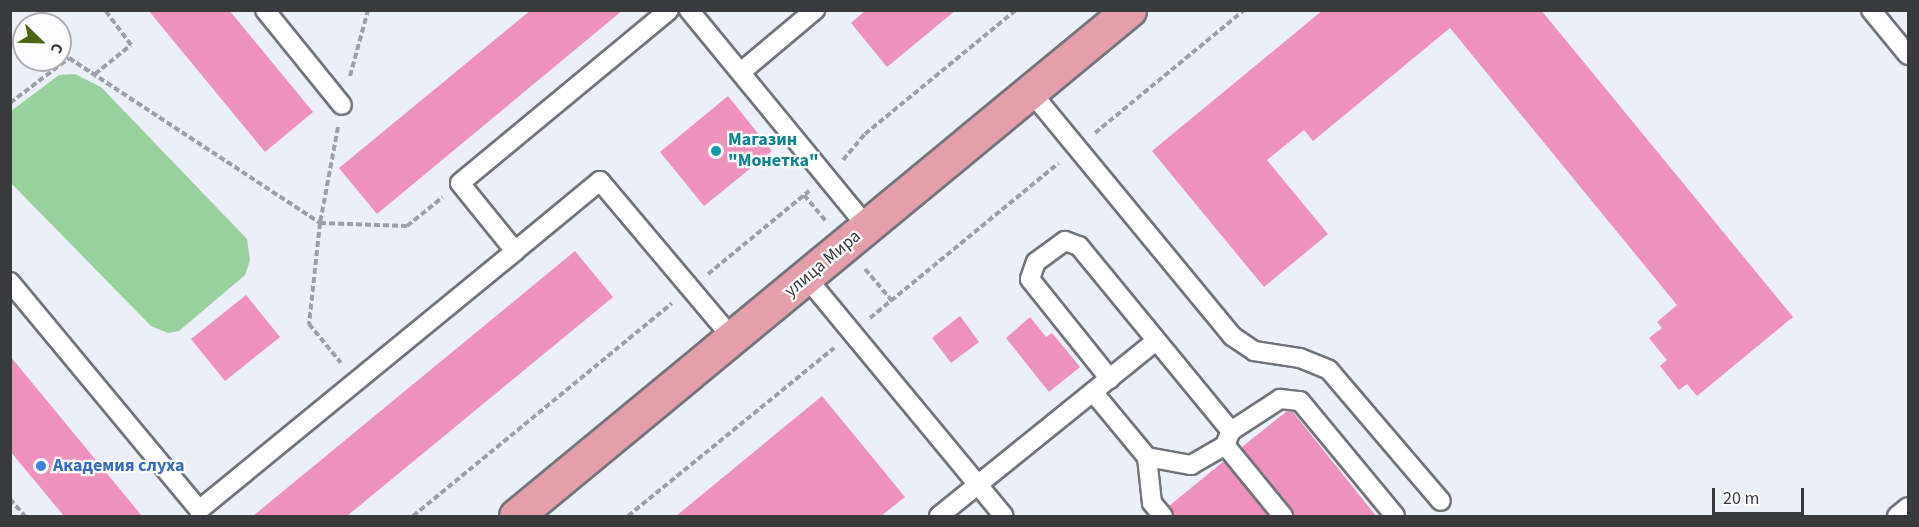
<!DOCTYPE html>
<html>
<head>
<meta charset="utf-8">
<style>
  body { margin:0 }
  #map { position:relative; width:1919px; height:527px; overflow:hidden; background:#ebeff7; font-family:"Source Sans 3",sans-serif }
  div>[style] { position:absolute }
  .green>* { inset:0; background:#98d19c }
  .building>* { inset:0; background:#ee91bd }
  .path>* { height:4px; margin-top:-2px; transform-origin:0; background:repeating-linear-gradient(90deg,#9c9fa5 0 6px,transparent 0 9px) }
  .roads { filter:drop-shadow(2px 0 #71747b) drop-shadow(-2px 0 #71747b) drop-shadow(0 2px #71747b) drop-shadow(0 -2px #71747b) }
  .lane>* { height:18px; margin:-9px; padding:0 9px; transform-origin:9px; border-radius:9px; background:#fff }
  .primary>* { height:33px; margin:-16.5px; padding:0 16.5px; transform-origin:16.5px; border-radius:16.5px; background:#e49faa }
  .dots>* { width:16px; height:16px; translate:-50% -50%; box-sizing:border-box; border:3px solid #fcfcfe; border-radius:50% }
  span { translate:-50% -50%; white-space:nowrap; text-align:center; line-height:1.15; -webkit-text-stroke:4.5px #fcfcfe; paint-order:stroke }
  .culture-label { font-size:18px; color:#0d838f; font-weight:700 }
  .left { translate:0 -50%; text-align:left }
  .street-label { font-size:18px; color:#393a3e }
  .shop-label { font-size:18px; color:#366cbe; font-weight:700 }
  .frame { position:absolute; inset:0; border:12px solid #393a3e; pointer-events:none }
  .north { position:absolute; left:12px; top:12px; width:60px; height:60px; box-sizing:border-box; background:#fcfcfe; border:2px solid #aeaeb1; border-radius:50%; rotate:113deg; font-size:16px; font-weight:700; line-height:24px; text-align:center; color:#393a3e }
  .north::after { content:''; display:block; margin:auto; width:21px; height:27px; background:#4b6313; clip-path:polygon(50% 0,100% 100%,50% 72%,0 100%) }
  .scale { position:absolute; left:1712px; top:488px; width:92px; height:27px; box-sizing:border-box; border:3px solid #393a3e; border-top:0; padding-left:8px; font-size:18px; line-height:21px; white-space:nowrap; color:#393a3e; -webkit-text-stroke:4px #fcfcfe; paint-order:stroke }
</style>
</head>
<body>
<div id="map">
  <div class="green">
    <div style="clip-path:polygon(75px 74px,101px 87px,247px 239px,250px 260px,245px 275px,179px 331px,168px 333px,151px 326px,11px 183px,11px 111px,59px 75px)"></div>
  </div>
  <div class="building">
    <div style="clip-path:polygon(148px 10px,229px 10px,313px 112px,265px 152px)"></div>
    <div style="clip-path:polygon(531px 10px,623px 10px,377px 214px,339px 168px)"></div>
    <div style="clip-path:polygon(866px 10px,956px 10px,887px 67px,851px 23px)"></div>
    <div style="clip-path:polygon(1323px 10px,1541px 10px,1793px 317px,1697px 396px,1687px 384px,1679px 390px,1660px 366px,1667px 360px,1649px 338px,1662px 328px,1657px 322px,1677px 305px,1450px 28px,1313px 141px,1304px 130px,1267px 160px,1328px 234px,1264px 287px,1152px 151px)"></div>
    <div style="clip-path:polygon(728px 96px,772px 151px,704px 206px,660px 152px)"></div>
    <div style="clip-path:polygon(575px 251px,613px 297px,347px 516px,253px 516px)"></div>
    <div style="clip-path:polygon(246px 295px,280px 337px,225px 381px,191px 339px)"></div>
    <div style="clip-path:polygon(960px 316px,979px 342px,951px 363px,932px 338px)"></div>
    <div style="clip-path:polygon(1030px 317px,1046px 337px,1052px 333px,1080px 367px,1049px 392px,1006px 338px)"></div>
    <div style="clip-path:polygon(10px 356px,142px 516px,64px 516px,10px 451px)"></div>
    <div style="clip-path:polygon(822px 396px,905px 497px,881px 516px,676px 516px)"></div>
    <div style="clip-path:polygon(1287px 411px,1293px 412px,1376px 516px,1294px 516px,1242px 447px)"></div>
    <div style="clip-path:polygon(1224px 461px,1269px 516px,1174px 516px,1169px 506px)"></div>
  </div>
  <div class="path">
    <div style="left:95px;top:74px;width:46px;rotate:-38.9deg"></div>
    <div style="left:131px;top:45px;width:44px;rotate:-126.6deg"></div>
    <div style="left:350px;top:76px;width:68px;rotate:-74.7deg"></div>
    <div style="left:10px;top:103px;width:74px;rotate:-37.3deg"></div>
    <div style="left:69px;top:58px;width:300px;rotate:33.3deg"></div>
    <div style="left:320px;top:223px;width:102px;rotate:96.2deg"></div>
    <div style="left:309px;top:324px;width:50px;rotate:50.6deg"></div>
    <div style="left:338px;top:127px;width:98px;rotate:100.6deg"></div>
    <div style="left:320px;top:223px;width:87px;rotate:2deg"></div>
    <div style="left:407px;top:226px;width:46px;rotate:-38.9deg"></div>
    <div style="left:1095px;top:133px;width:193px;rotate:-39.5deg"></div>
    <div style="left:843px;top:160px;width:34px;rotate:-50deg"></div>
    <div style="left:865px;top:134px;width:195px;rotate:-39.4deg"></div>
    <div style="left:804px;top:195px;width:34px;rotate:50deg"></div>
    <div style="left:865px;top:269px;width:42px;rotate:49.8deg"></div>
    <div style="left:708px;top:274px;width:131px;rotate:-39.4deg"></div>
    <div style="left:870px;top:318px;width:244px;rotate:-39.4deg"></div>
    <div style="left:10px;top:499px;width:23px;rotate:49deg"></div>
    <div style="left:413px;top:516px;width:335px;rotate:-39.4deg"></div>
    <div style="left:628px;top:516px;width:266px;rotate:-39.2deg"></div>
  </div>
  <div class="roads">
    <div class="lane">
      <div style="left:265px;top:10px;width:122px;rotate:51deg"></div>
      <div style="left:689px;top:10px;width:281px;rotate:50.6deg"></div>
      <div style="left:1871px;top:10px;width:58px;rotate:50.6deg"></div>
      <div style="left:741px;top:72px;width:97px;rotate:-40deg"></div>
      <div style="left:1031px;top:92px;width:316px;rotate:50.5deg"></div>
      <div style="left:1232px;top:336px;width:27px;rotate:34deg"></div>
      <div style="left:1254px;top:351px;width:47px;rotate:8.7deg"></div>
      <div style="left:1300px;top:358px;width:31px;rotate:22deg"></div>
      <div style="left:1329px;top:370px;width:172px;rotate:49.5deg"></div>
      <div style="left:515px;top:251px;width:110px;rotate:-39.5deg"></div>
      <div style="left:600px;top:181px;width:205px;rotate:49.9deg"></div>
      <div style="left:806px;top:277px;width:310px;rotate:50.4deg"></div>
      <div style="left:10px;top:282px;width:296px;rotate:50.3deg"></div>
      <div style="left:199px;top:510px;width:409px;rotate:-39.3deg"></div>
      <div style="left:515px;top:251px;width:87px;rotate:-129deg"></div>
      <div style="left:460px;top:183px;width:271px;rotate:-39.6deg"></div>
      <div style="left:1110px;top:379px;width:128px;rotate:-128.7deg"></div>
      <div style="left:1030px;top:279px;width:18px;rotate:-71deg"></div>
      <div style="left:1036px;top:262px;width:36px;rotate:-36deg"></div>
      <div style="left:1065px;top:241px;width:15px;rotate:20deg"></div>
      <div style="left:1079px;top:246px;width:239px;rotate:50.6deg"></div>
      <div style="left:1231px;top:431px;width:15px;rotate:113deg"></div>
      <div style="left:1225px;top:445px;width:92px;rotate:50.8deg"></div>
      <div style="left:1093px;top:392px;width:85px;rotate:50.3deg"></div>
      <div style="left:1147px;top:457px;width:45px;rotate:10.3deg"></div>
      <div style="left:1191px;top:465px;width:39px;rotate:-30deg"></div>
      <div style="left:1231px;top:431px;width:59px;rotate:-33.1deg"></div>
      <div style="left:1280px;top:399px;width:20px;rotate:6deg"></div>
      <div style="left:1300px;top:401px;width:149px;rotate:50.4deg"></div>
      <div style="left:1147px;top:457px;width:46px;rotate:83.8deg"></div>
      <div style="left:1152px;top:503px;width:17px;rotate:50deg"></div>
      <div style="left:939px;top:516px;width:279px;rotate:-38.9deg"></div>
      <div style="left:1897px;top:516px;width:14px;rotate:-39deg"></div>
    </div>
    <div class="primary">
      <div style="left:516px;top:516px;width:795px;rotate:-39.54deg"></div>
    </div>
  </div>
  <div class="dots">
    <div style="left:716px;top:151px;background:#0f9aa8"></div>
    <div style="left:41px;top:466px;background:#3f7fe0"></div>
  </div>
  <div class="culture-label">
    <span class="left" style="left:728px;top:151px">Магазин<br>"Монетка"</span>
  </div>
  <div class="street-label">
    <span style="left:823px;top:264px;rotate:-40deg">улица Мира</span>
  </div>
  <div class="shop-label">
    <span class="left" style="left:53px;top:466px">Академия слуха</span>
  </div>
  <div class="frame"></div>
  <div class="north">С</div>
  <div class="scale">20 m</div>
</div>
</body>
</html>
